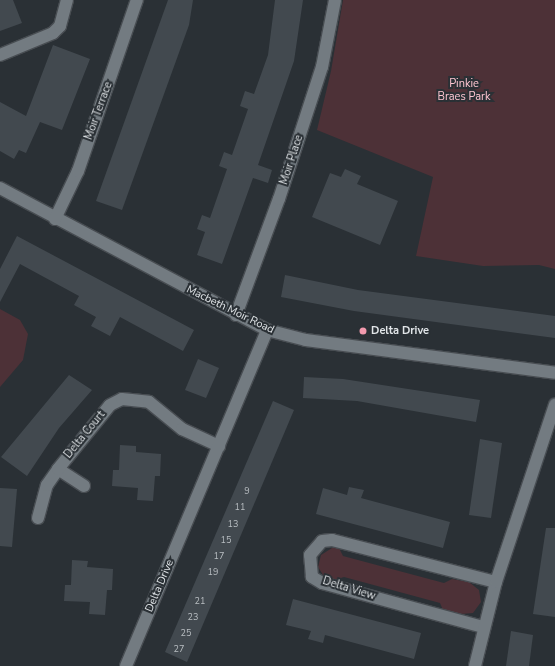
<!DOCTYPE html>
<html>
<head>
<meta charset="utf-8">
<style>
  body { margin:0 }
  #map { position:relative; width:555px; height:666px; overflow:hidden; background:#2a3035; font-family:"Nunito Sans",sans-serif }
  div>[style] { position:absolute }
  .green>* { inset:0; background:#4d3137 }
  .building>* { inset:0; background:#42494f }
  .roads { filter:drop-shadow(1px 0 #484d52) drop-shadow(-1px 0 #484d52) drop-shadow(0 1px #484d52) drop-shadow(0 -1px #484d52) }
  .minor>* { height:12px; margin:-6px; padding:0 6px; transform-origin:6px; border-radius:6px; background:#737b81 }
  .dots>* { width:11px; height:11px; translate:-50% -50%; box-sizing:border-box; border:2px solid #2a3035; border-radius:50% }
  span { translate:-50% -50%; white-space:nowrap; text-align:center; line-height:1.15; -webkit-text-stroke:4px #2a3035; paint-order:stroke }
  .number-label { font-size:9px; color:#b9bec2 }
  .number-label span { -webkit-text-stroke-width:0 }
  .park-label { font-size:11px; color:#fec5d1 }
  .street-label { font-size:11px; color:#e1e5e8 }
  .poi-label { font-size:11px; color:#e1e5e8; font-weight:700 }
  .left { translate:0 -50%; text-align:left }
</style>
</head>
<body>
<div id="map">
  <div class="green">
    <div style="clip-path:polygon(343px 0,555px 0,555px 269px,539px 265px,483px 266px,416px 256px,433px 177px,317px 130px,331px 71px)"></div>
    <div style="clip-path:polygon(0 309px,20px 320px,28px 334px,23px 360px,0 387px)"></div>
    <div style="clip-path:polygon(332px 548px,339px 548px,343px 556px,444px 583px,452px 579px,469px 582px,479px 590px,481px 602px,473px 613px,461px 614px,443px 610px,440px 603px,344px 577px,331px 581px,325px 578px,318px 567px,321px 555px)"></div>
  </div>
  <div class="building">
    <div style="clip-path:polygon(0 0,13px 0,22px 23px,0 31px)"></div>
    <div style="clip-path:polygon(168px 0,193px 0,189px 25px,122px 210px,96px 201px)"></div>
    <div style="clip-path:polygon(275px 0,303px 0,294px 61px,258px 165px,272px 170px,268px 183px,253px 178px,222px 264px,197px 255px,205px 232px,197px 229px,202px 215px,210px 218px,227px 169px,219px 166px,224px 152px,232px 155px,248px 109px,240px 106px,245px 91px,254px 94px,268px 55px)"></div>
    <div style="clip-path:polygon(53px 45px,90px 59px,62px 130px,40px 122px,26px 153px,19px 150px,14px 159px,0 151px,0 102px,26px 116px)"></div>
    <div style="clip-path:polygon(345px 169px,361px 176px,357px 184px,398px 201px,380px 245px,312px 217px,330px 173px,341px 177px)"></div>
    <div style="clip-path:polygon(17px 236px,194px 330px,183px 351px,120px 317px,110px 336px,91px 326px,96px 317px,74px 305px,79px 296px,20px 264px,0 302px,0 269px)"></div>
    <div style="clip-path:polygon(285px 275px,358px 290px,555px 316px,555px 338px,354px 311px,281px 297px)"></div>
    <div style="clip-path:polygon(198px 359px,219px 368px,206px 398px,185px 390px)"></div>
    <div style="clip-path:polygon(69px 375px,92px 390px,59px 428px,27px 476px,1px 457px)"></div>
    <div style="clip-path:polygon(304px 377px,343px 379px,480px 400px,476px 422px,357px 401px,303px 398px)"></div>
    <div style="clip-path:polygon(273px 401px,294px 410px,187px 662px,165px 652px)"></div>
    <div style="clip-path:polygon(480px 439px,502px 443px,491px 518px,469px 515px)"></div>
    <div style="clip-path:polygon(120px 445px,136px 446px,136px 452px,161px 454px,160px 476px,155px 476px,153px 501px,137px 500px,138px 488px,112px 486px,113px 470px,119px 470px)"></div>
    <div style="clip-path:polygon(349px 487px,364px 490px,361px 498px,450px 522px,443px 548px,316px 514px,323px 488px,347px 495px)"></div>
    <div style="clip-path:polygon(0 488px,17px 489px,12px 547px,0 546px)"></div>
    <div style="clip-path:polygon(546px 528px,555px 528px,555px 617px,533px 614px)"></div>
    <div style="clip-path:polygon(72px 560px,88px 561px,87px 567px,113px 569px,112px 590px,107px 590px,105px 615px,89px 614px,90px 602px,64px 601px,65px 585px,71px 585px)"></div>
    <div style="clip-path:polygon(293px 599px,421px 633px,414px 659px,325px 635px,323px 643px,308px 639px,311px 631px,286px 625px)"></div>
    <div style="clip-path:polygon(511px 631px,533px 635px,529px 666px,506px 666px)"></div>
  </div>
  <div class="roads">
    <div class="minor">
      <div style="left:0;top:55px;width:57px;rotate:-22.5deg"></div>
      <div style="left:53px;top:33px;width:10px;rotate:-45deg"></div>
      <div style="left:60px;top:26px;width:27px;rotate:-75deg"></div>
      <div style="left:0;top:188px;width:302px;rotate:28deg"></div>
      <div style="left:267px;top:330px;width:40px;rotate:14.4deg"></div>
      <div style="left:306px;top:340px;width:251px;rotate:7.5deg"></div>
      <div style="left:55px;top:219px;width:53px;rotate:-64.4deg"></div>
      <div style="left:78px;top:171px;width:181px;rotate:-71deg"></div>
      <div style="left:236px;top:315px;width:124px;rotate:-69.7deg"></div>
      <div style="left:279px;top:199px;width:139px;rotate:-72deg"></div>
      <div style="left:322px;top:67px;width:68px;rotate:-79deg"></div>
      <div style="left:58px;top:469px;width:31px;rotate:33deg"></div>
      <div style="left:38px;top:518px;width:34px;rotate:-75deg"></div>
      <div style="left:47px;top:485px;width:19px;rotate:-55deg"></div>
      <div style="left:58px;top:469px;width:82px;rotate:-50.9deg"></div>
      <div style="left:110px;top:405px;width:13px;rotate:-27deg"></div>
      <div style="left:122px;top:399px;width:27px;rotate:6deg"></div>
      <div style="left:149px;top:402px;width:43px;rotate:39.3deg"></div>
      <div style="left:182px;top:429px;width:41px;rotate:24.7deg"></div>
      <div style="left:483px;top:627px;width:167px;rotate:-164.7deg"></div>
      <div style="left:322px;top:583px;width:12px;rotate:-149deg"></div>
      <div style="left:312px;top:577px;width:22px;rotate:-95deg"></div>
      <div style="left:310px;top:555px;width:18px;rotate:-49deg"></div>
      <div style="left:322px;top:541px;width:10px;rotate:-6deg"></div>
      <div style="left:332px;top:540px;width:169px;rotate:14.4deg"></div>
      <div style="left:126px;top:666px;width:364px;rotate:-67.2deg"></div>
      <div style="left:475px;top:666px;width:87px;rotate:-76deg"></div>
      <div style="left:496px;top:582px;width:187px;rotate:-71.6deg"></div>
    </div>
  </div>
  <div class="dots">
    <div style="left:363px;top:331px;background:#f29aae"></div>
  </div>
  <div class="number-label">
    <span style="left:247px;top:491px">9</span>
    <span style="left:240px;top:507px">11</span>
    <span style="left:233px;top:524px">13</span>
    <span style="left:226px;top:540px">15</span>
    <span style="left:219px;top:556px">17</span>
    <span style="left:213px;top:572px">19</span>
    <span style="left:200px;top:601px">21</span>
    <span style="left:193px;top:617px">23</span>
    <span style="left:186px;top:633px">25</span>
    <span style="left:179px;top:649px">27</span>
  </div>
  <div class="park-label">
    <span style="left:464px;top:91px">Pinkie<br>Braes Park</span>
  </div>
  <div class="street-label">
    <span style="left:99px;top:111px;rotate:-70deg">Moir Terrace</span>
    <span style="left:292px;top:160px;rotate:-72deg">Moir Place</span>
    <span style="left:230px;top:310px;rotate:26deg">Macbeth Moir Road</span>
    <span style="left:85px;top:435px;rotate:-51deg">Delta Court</span>
    <span style="left:160px;top:586px;rotate:-67deg">Delta Drive</span>
    <span style="left:349px;top:589px;rotate:17deg">Delta View</span>
  </div>
  <div class="poi-label">
    <span class="left" style="left:371px;top:331px">Delta Drive</span>
  </div>
</div>
</body>
</html>
